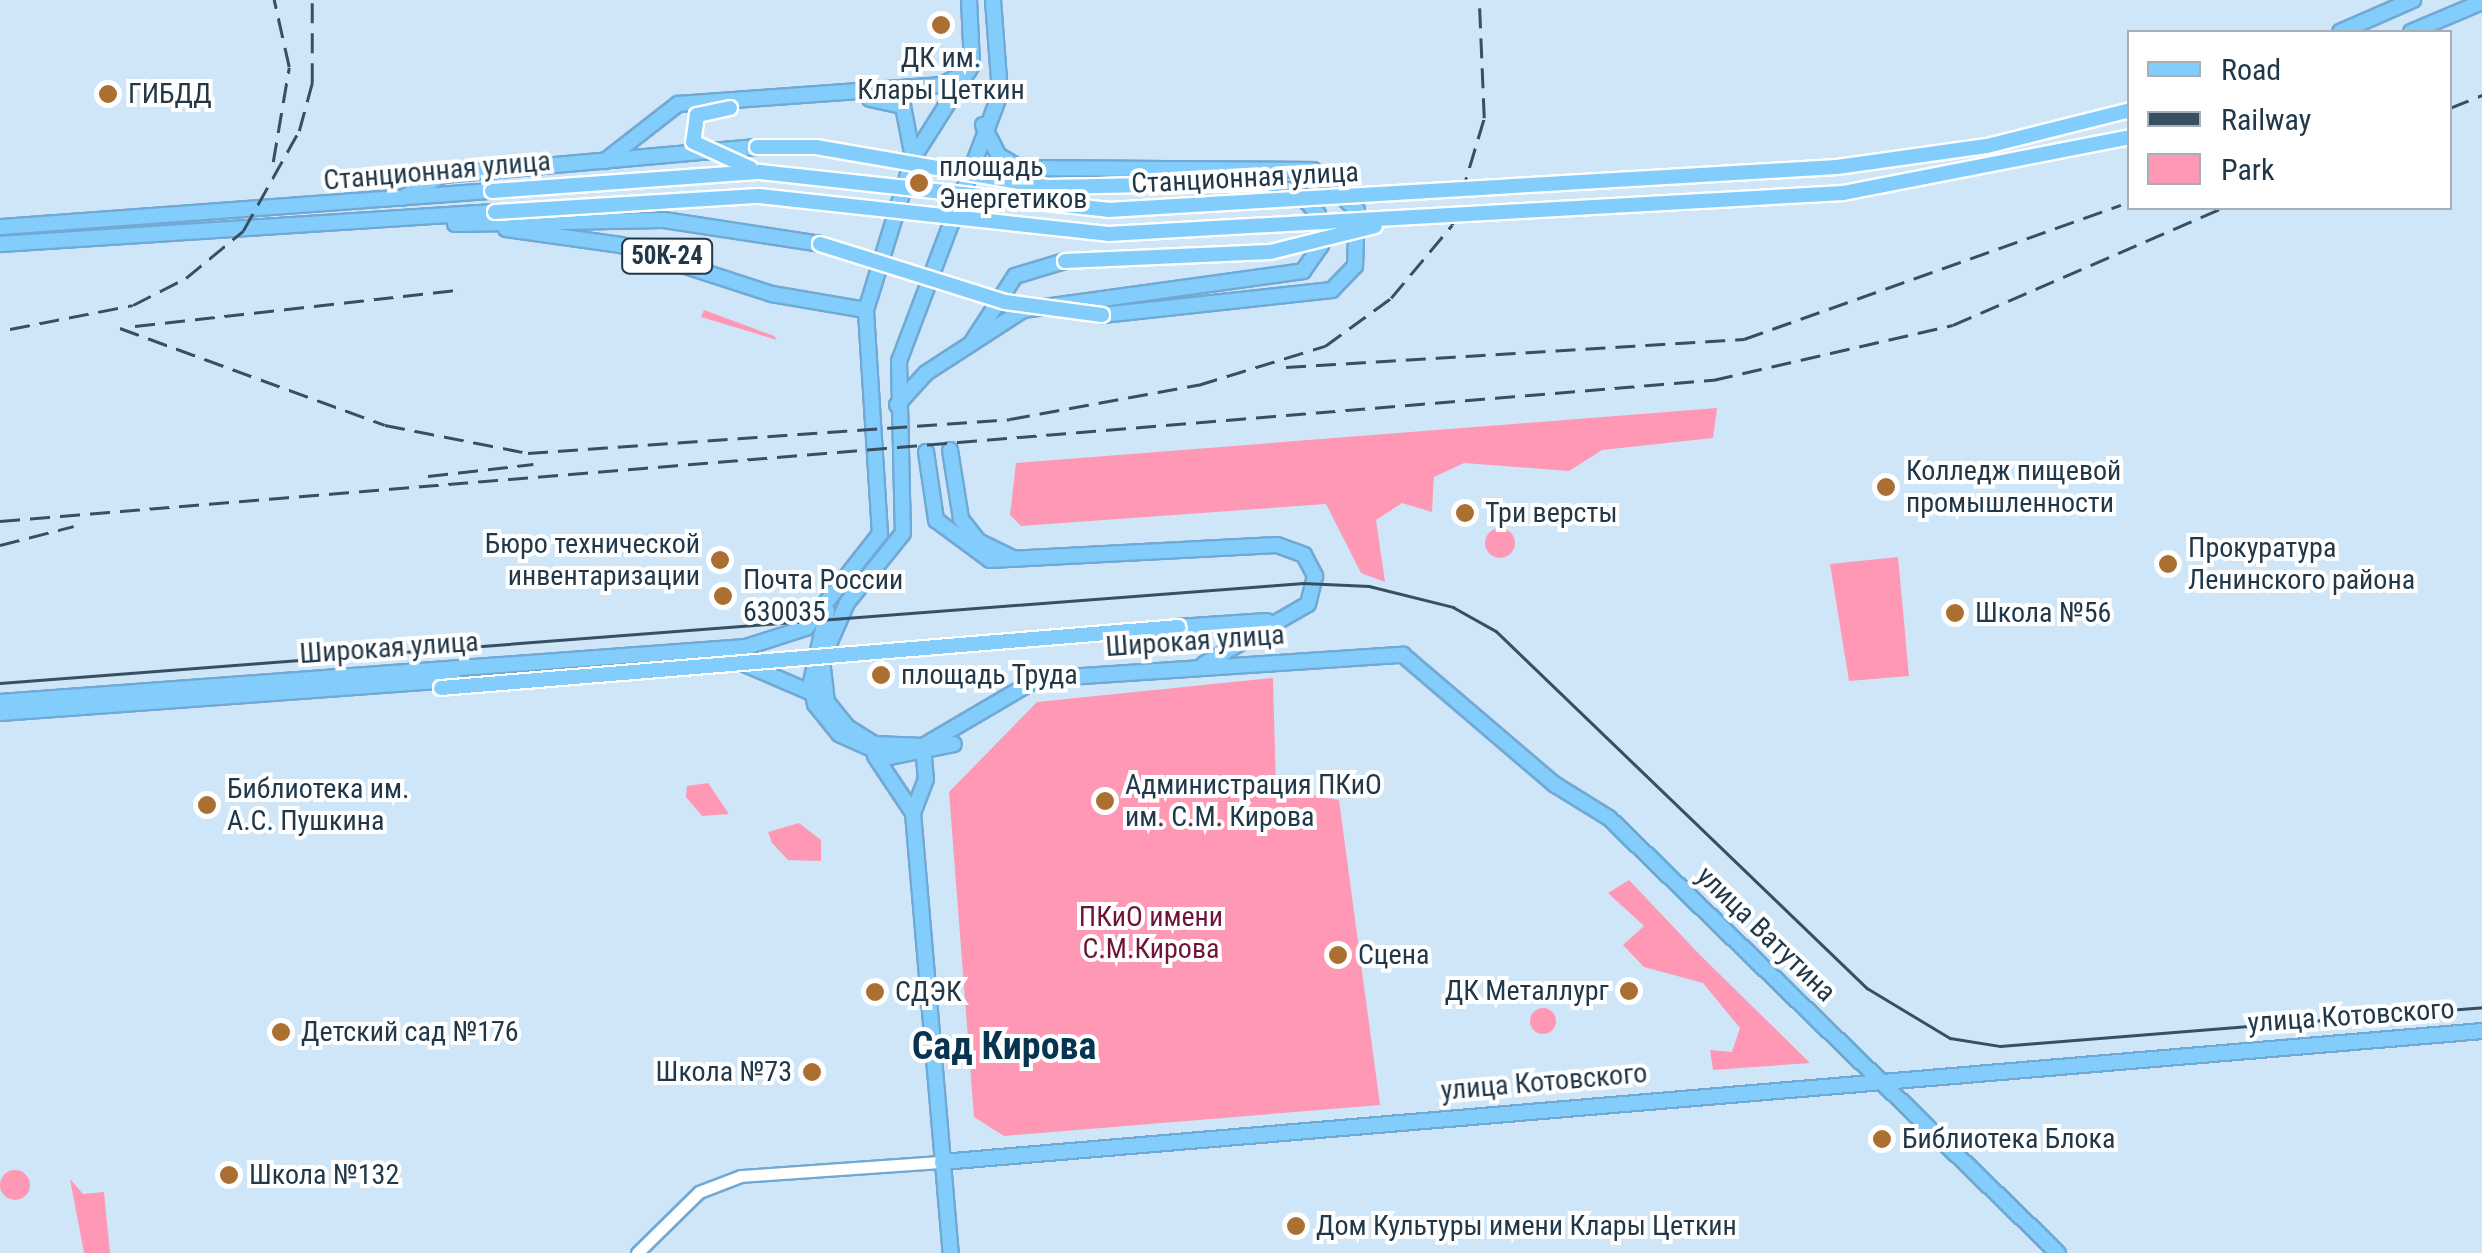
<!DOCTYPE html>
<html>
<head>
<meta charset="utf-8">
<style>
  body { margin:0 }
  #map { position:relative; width:2482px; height:1253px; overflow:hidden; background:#cfe6f9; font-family:"Roboto Condensed",sans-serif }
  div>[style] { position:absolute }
  .green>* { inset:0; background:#ff98b5 }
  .round { border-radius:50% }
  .roads { filter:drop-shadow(2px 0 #71a9d5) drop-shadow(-2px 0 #71a9d5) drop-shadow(0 2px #71a9d5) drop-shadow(0 -2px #71a9d5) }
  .minor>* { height:11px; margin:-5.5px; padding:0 5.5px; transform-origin:5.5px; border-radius:5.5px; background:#fff }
  .major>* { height:14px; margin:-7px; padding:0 7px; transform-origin:7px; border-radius:7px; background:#83cdfc }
  .tram>* { height:2.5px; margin:-1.25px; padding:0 1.25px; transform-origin:1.25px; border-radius:1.25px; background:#374f61 }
  .rail>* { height:2.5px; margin-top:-1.25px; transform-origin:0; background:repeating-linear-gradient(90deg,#374f61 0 20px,transparent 0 30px) }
  .bridges { filter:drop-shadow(2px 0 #fff) drop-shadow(-2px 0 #fff) drop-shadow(0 2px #fff) drop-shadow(0 -2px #fff) }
  .major-bridge>* { height:14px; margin:-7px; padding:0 7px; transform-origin:7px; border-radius:7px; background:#83cdfc }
  .dots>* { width:28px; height:28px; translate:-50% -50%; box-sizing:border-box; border:5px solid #fff; border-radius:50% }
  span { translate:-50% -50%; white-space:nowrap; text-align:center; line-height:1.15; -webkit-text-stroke:8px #fff; paint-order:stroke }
  .shield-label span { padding:2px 8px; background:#fff; border:2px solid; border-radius:8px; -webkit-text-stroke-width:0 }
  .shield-label { font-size:25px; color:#20384a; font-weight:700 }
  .poi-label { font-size:28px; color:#20384a }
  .left { translate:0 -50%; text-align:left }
  .right { translate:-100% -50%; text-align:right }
  .street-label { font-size:28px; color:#20384a }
  .park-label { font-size:28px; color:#6f1438 }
  .district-label { font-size:38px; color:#063451; font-weight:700 }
  .legend { position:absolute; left:2127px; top:30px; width:325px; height:180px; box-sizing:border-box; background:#fff; border:2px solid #a6afb7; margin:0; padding:12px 18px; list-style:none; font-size:30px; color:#20384a }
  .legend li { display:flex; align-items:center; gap:20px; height:50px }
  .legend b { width:50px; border:2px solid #a6afb7 }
</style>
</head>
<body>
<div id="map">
  <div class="green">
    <div style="clip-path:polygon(704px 310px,774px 336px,777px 340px,701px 317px)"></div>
    <div style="clip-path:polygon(1717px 408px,1713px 438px,1602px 450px,1569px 471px,1464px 463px,1434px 477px,1432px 512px,1402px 503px,1376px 520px,1385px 582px,1361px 573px,1326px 504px,1021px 526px,1010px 515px,1016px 463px)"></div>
    <div class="round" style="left:1485px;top:528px;width:30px;height:30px"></div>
    <div style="clip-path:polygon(1898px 557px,1909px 676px,1849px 681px,1830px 564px)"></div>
    <div style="clip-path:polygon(1273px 678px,1276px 789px,1339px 800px,1380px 1105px,1004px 1136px,974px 1117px,949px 792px,1037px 702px)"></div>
    <div style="clip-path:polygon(708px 783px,729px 814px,702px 816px,686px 797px,687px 786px)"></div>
    <div style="clip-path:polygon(799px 823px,821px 840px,821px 861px,788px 860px,772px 843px,768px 832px)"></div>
    <div style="clip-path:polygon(1629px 880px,1699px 954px,1810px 1063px,1713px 1070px,1710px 1050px,1732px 1052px,1740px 1028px,1703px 983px,1644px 967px,1623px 945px,1644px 926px,1608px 893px)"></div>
    <div class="round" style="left:1530px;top:1008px;width:26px;height:26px"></div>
    <div class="round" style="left:0;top:1170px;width:30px;height:30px"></div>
    <div style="clip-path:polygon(70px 1179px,83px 1194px,104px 1192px,110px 1253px,84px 1253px)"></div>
  </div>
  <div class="roads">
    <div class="minor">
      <div style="left:637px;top:1253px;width:87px;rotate:-44.5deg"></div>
      <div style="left:699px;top:1192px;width:45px;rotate:-20.9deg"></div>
      <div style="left:741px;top:1176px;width:201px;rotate:-4deg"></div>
    </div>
    <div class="major">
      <div style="left:993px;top:0;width:94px;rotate:85.7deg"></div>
      <div style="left:1000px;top:94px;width:285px;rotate:110.7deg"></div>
      <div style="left:899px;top:361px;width:172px;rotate:88.7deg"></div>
      <div style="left:903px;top:533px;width:90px;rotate:128.7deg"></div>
      <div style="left:847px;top:603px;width:62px;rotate:113.7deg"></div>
      <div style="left:822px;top:660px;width:42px;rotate:83.2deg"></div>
      <div style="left:827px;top:702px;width:32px;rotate:51deg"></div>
      <div style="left:847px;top:727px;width:32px;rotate:32deg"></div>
      <div style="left:874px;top:744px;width:49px;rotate:2.3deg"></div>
      <div style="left:923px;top:746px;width:132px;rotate:-30.4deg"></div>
      <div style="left:1037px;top:679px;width:367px;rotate:-3.8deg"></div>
      <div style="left:1403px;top:655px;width:199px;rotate:40.5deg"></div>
      <div style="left:1554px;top:784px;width:65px;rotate:31.7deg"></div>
      <div style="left:1609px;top:818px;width:625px;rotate:44.09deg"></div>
      <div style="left:2340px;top:32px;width:80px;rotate:-23.7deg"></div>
      <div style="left:2411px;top:32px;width:77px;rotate:-22.9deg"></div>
      <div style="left:870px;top:99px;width:34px;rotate:12deg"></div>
      <div style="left:903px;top:106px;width:53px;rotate:79.1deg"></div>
      <div style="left:983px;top:125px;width:34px;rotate:63deg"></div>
      <div style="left:998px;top:155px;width:26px;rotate:31deg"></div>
      <div style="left:1020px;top:168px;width:293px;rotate:0.4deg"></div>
      <div style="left:1313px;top:170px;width:59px;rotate:42.3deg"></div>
      <div style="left:1357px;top:210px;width:56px;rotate:92deg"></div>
      <div style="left:1355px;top:266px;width:33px;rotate:134deg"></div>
      <div style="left:1332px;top:290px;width:231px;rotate:173.8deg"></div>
      <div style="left:605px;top:161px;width:93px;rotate:-38deg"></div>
      <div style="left:678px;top:104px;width:265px;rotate:-4.1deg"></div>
      <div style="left:942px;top:85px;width:30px;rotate:-28deg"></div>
      <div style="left:402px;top:198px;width:47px;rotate:-29.3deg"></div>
      <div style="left:443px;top:175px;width:315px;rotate:-5.1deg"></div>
      <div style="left:455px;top:224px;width:209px;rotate:-1.1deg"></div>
      <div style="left:664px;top:220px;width:158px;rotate:8.7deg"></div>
      <div style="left:0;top:227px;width:493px;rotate:-4.2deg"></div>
      <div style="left:506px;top:229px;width:116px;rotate:7.9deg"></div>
      <div style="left:621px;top:245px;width:159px;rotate:18deg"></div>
      <div style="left:772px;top:294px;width:95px;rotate:9.7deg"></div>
      <div style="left:0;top:244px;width:496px;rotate:-3.7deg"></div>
      <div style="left:972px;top:342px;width:79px;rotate:-56.9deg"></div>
      <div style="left:1015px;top:276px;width:52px;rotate:-16.7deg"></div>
      <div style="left:897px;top:405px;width:43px;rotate:-47.8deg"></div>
      <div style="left:926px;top:373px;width:116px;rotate:-33deg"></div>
      <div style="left:1023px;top:310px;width:283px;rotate:-7.9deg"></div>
      <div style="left:1303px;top:271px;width:32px;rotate:-55deg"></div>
      <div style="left:1321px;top:245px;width:31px;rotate:-96deg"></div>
      <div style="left:1318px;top:214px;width:28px;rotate:-132deg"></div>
      <div style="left:1299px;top:193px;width:37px;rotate:-164deg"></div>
      <div style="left:950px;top:450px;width:70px;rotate:80.9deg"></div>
      <div style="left:961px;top:519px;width:28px;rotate:52deg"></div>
      <div style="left:978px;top:541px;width:37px;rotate:26deg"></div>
      <div style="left:926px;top:452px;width:69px;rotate:81.6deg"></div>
      <div style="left:936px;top:520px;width:67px;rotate:36.5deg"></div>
      <div style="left:990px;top:560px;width:287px;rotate:-3deg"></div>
      <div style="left:1277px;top:545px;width:29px;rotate:20deg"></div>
      <div style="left:1304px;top:555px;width:24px;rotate:62deg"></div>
      <div style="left:1315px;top:576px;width:29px;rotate:104deg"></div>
      <div style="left:1308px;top:604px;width:120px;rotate:150deg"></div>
      <div style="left:827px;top:611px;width:73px;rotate:102.7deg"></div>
      <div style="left:811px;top:682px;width:22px;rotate:80deg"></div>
      <div style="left:815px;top:704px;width:38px;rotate:51deg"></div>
      <div style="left:839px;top:734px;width:56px;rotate:24.3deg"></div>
      <div style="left:890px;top:757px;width:65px;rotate:-11.5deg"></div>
      <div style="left:1178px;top:627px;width:89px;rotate:-3.9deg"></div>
      <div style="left:740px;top:662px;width:78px;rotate:23.3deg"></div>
      <div style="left:0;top:702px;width:748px;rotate:-4.22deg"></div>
      <div style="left:746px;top:647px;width:63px;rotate:-17.6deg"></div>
      <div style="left:806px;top:628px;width:120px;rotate:-51.8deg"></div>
      <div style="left:880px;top:534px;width:224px;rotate:-93.6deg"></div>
      <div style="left:866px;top:310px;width:159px;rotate:-72.8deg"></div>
      <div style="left:913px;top:158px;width:110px;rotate:-57.6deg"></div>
      <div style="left:972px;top:65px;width:65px;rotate:-92.6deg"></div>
      <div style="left:0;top:713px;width:455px;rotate:-4.2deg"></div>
      <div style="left:923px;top:746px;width:33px;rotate:85deg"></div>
      <div style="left:926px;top:779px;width:36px;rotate:111deg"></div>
      <div style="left:913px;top:813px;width:442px;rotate:85.1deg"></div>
      <div style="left:875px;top:756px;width:69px;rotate:56.3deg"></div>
      <div style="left:942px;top:1162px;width:1546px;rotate:-4.86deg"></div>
    </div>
  </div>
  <div class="tram">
    <div style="left:0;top:683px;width:1307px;rotate:-4.39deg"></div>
    <div style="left:1303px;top:583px;width:66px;rotate:2.6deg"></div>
    <div style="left:1369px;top:586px;width:87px;rotate:14deg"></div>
    <div style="left:1453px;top:607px;width:49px;rotate:29.2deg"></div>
    <div style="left:1496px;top:631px;width:515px;rotate:43.9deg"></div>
    <div style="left:1867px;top:988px;width:97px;rotate:31.1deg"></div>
    <div style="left:1950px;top:1038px;width:51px;rotate:9.1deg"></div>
    <div style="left:2000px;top:1046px;width:484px;rotate:-4.6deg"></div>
  </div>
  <div class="rail">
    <div style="left:2450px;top:108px;width:35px;rotate:-22deg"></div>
    <div style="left:273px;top:162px;width:96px;rotate:-80.4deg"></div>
    <div style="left:289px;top:67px;width:69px;rotate:-102.6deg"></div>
    <div style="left:135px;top:326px;width:330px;rotate:-6.4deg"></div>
    <div style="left:120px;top:328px;width:282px;rotate:20.1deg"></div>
    <div style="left:385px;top:425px;width:146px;rotate:11.1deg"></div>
    <div style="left:528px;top:453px;width:483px;rotate:-4deg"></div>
    <div style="left:1010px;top:419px;width:191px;rotate:-10.3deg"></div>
    <div style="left:1198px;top:385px;width:133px;rotate:-17.1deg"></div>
    <div style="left:1325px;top:346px;width:82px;rotate:-36deg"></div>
    <div style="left:1391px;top:298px;width:95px;rotate:-50.1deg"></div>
    <div style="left:1452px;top:225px;width:112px;rotate:-73.3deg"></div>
    <div style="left:1484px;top:118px;width:118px;rotate:-92.4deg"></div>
    <div style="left:10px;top:329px;width:125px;rotate:-11deg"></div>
    <div style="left:133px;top:305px;width:59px;rotate:-27deg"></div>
    <div style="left:186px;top:278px;width:74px;rotate:-39.5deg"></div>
    <div style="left:243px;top:231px;width:115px;rotate:-60.8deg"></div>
    <div style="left:299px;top:131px;width:50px;rotate:-74.8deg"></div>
    <div style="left:312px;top:83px;width:83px;rotate:-90deg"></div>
    <div style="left:1286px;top:367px;width:459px;rotate:-3.5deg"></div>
    <div style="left:1744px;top:339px;width:400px;rotate:-19.6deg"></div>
    <div style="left:428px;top:476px;width:106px;rotate:-6.5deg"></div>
    <div style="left:0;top:521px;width:1719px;rotate:-4.71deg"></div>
    <div style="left:1713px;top:380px;width:246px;rotate:-12.9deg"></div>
    <div style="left:1953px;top:325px;width:293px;rotate:-23.5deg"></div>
    <div style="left:0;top:545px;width:76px;rotate:-14.4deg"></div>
  </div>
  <div class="bridges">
    <div class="major-bridge">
      <div style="left:730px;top:108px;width:34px;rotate:168deg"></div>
      <div style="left:697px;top:115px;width:27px;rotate:98deg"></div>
      <div style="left:693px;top:142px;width:63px;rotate:24.5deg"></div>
      <div style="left:757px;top:147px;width:59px"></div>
      <div style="left:816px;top:147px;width:234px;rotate:9.8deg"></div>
      <div style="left:1047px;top:187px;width:216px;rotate:-1.1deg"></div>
      <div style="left:492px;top:191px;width:269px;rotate:-4.1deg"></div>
      <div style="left:760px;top:172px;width:350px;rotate:6.2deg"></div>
      <div style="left:1108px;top:210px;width:730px;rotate:-3.38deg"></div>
      <div style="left:1837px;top:167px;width:151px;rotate:-8deg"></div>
      <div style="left:1987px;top:146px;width:147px;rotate:-14.1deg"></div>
      <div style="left:495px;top:212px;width:264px;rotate:-3.5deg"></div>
      <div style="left:759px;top:196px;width:351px;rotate:6.2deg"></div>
      <div style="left:1108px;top:234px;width:736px;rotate:-3.19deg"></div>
      <div style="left:1843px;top:193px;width:292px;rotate:-11deg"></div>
      <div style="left:820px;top:244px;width:194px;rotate:17.4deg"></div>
      <div style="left:1005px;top:302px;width:98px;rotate:7.6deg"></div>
      <div style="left:1065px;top:261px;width:205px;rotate:-2.5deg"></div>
      <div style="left:1270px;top:252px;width:108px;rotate:-13.9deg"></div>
      <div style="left:441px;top:688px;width:740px;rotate:-4.73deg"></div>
    </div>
  </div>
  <div class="dots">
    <div style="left:941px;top:25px;background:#ac6f32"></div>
    <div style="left:108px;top:94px;background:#ac6f32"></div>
    <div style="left:919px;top:183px;background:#ac6f32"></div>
    <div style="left:1886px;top:487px;background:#ac6f32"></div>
    <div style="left:1465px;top:513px;background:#ac6f32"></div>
    <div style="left:720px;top:560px;background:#ac6f32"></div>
    <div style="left:2168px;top:564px;background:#ac6f32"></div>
    <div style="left:723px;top:596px;background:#ac6f32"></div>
    <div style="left:1955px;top:613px;background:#ac6f32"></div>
    <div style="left:881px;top:675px;background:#ac6f32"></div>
    <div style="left:1105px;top:801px;background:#ac6f32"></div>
    <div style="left:207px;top:805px;background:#ac6f32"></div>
    <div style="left:1338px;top:955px;background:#ac6f32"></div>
    <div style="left:1629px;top:991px;background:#ac6f32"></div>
    <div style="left:875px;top:992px;background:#ac6f32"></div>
    <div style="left:281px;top:1032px;background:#ac6f32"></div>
    <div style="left:812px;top:1072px;background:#ac6f32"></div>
    <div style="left:1882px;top:1139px;background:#ac6f32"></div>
    <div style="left:229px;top:1175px;background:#ac6f32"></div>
    <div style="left:1296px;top:1226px;background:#ac6f32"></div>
  </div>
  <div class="shield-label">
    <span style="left:667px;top:256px">50К-24</span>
  </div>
  <div class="poi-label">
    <span style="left:941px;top:74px">ДК им.<br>Клары Цеткин</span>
    <span class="left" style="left:128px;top:94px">ГИБДД</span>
    <span class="left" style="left:939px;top:183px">площадь<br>Энергетиков</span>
    <span class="left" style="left:1906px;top:487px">Колледж пищевой<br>промышленности</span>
    <span class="left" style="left:1485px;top:513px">Три версты</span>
    <span class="right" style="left:700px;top:560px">Бюро технической<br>инвентаризации</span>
    <span class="left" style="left:2188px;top:564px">Прокуратура<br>Ленинского района</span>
    <span class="left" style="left:743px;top:596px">Почта России<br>630035</span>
    <span class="left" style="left:1975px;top:613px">Школа №56</span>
    <span class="left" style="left:901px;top:675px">площадь Труда</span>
    <span class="left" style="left:1125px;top:801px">Администрация ПКиО<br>им. С.М. Кирова</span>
    <span class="left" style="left:227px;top:805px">Библиотека им.<br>А.С. Пушкина</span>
    <span class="left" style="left:1358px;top:955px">Сцена</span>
    <span class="right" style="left:1609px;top:991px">ДК Металлург</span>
    <span class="left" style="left:895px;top:992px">СДЭК</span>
    <span class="left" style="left:301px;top:1032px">Детский сад №176</span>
    <span class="right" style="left:792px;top:1072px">Школа №73</span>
    <span class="left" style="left:1902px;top:1139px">Библиотека Блока</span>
    <span class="left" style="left:249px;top:1175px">Школа №132</span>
    <span class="left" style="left:1316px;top:1226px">Дом Культуры имени Клары Цеткин</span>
  </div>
  <div class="street-label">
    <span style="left:437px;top:171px;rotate:-5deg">Станционная улица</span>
    <span style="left:1245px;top:178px;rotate:-3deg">Станционная улица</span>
    <span style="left:1195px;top:641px;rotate:-4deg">Широкая улица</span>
    <span style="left:389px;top:648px;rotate:-4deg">Широкая улица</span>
    <span style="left:1766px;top:934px;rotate:44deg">улица Ватутина</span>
    <span style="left:2351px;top:1016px;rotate:-4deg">улица Котовского</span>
    <span style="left:1544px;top:1082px;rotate:-5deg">улица Котовского</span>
  </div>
  <div class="park-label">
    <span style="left:1151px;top:933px">ПКиО имени<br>С.М.Кирова</span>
  </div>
  <div class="district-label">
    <span style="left:1004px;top:1047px">Сад Кирова</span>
  </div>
  <ul class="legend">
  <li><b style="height:12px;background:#83cdfc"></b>Road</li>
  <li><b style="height:12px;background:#374f61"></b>Railway</li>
  <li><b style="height:28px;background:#ff98b5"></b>Park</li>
  </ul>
</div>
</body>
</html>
